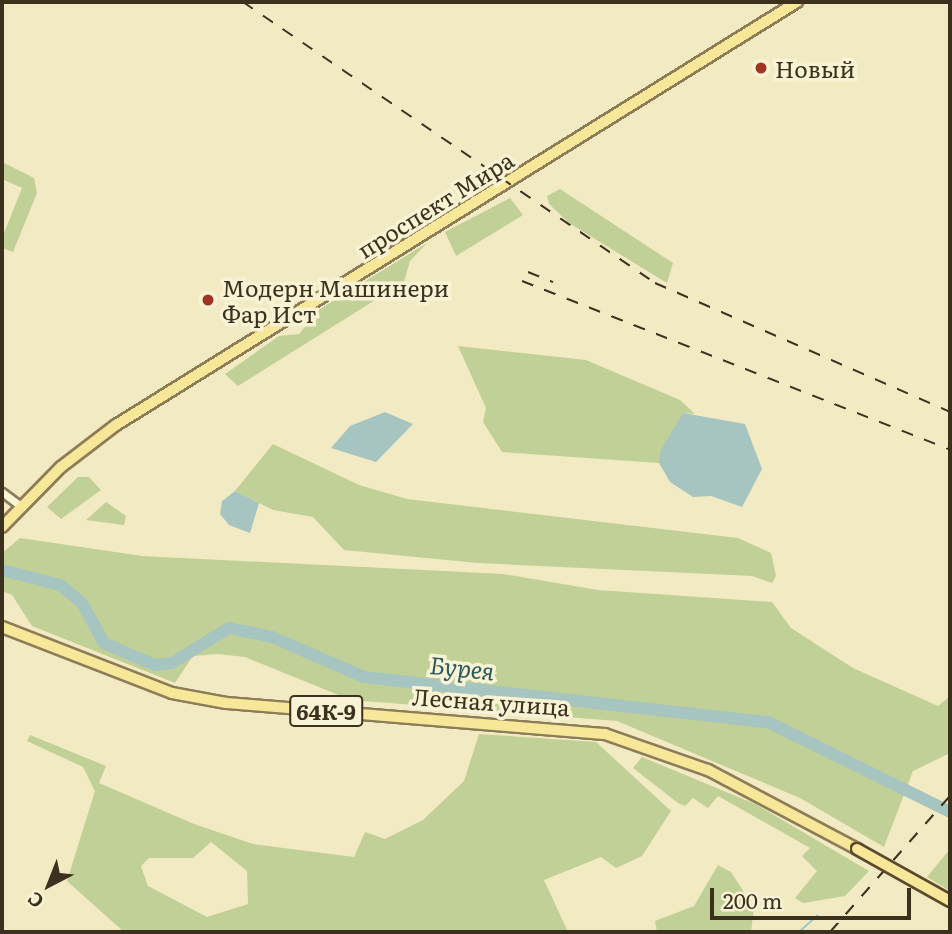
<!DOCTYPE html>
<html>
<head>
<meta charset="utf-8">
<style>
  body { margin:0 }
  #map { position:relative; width:952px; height:934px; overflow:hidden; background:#f1eac3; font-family:Literata,serif }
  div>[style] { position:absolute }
  .green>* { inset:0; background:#c1d096 }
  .water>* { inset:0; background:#a6c4c0 }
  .stream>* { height:2px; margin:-1px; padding:0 1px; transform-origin:1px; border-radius:1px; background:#a6c4c0 }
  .river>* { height:12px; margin:-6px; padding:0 6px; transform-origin:6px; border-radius:6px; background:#a6c4c0 }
  .roads { filter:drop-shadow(2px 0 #8d7c58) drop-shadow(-2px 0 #8d7c58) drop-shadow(0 2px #8d7c58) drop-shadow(0 -2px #8d7c58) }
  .minor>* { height:7px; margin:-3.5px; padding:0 3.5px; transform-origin:3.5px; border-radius:3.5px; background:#fbf6d8 }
  .primary>* { height:10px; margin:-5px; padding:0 5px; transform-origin:5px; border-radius:5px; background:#f7e799 }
  .rail>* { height:2px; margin-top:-1px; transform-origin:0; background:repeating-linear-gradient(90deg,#3c311e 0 12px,transparent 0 24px) }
  .bridges { filter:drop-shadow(2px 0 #5b492d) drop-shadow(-2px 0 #5b492d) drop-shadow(0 2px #5b492d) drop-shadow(0 -2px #5b492d) }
  .primary-bridge>* { height:10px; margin:-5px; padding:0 5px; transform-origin:5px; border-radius:5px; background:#f7e799 }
  .dots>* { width:19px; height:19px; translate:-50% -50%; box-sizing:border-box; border:4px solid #f8f3d4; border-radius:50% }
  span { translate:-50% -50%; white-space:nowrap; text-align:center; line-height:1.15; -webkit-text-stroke:7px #f8f3d4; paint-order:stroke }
  .shield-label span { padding:2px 5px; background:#f8f3d4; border:2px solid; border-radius:5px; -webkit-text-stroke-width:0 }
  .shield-label { font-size:21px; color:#3c311e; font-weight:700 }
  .poi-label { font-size:23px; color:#3c311e }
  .left { translate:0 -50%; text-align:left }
  .street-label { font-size:23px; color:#3c311e }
  .water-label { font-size:24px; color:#2c595d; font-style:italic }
  .frame { position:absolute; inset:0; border:4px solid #3c311e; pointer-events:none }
  .north { position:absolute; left:14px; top:850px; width:70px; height:70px; -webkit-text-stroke:5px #f8f3d4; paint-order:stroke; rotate:222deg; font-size:19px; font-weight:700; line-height:28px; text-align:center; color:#3c311e }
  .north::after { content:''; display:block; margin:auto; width:24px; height:32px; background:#3c311e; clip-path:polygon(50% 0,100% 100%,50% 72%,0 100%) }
  .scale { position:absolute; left:710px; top:888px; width:201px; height:32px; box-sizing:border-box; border:4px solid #3c311e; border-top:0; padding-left:9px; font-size:21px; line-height:24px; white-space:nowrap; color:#3c311e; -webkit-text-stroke:5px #f8f3d4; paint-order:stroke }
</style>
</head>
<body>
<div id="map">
  <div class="green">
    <div style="clip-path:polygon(2px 162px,34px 178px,37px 193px,13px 252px,2px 248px,2px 238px,22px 188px,2px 179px)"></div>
    <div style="clip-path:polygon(560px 189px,673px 263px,667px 283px,569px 223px,549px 204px,547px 196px)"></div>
    <div style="clip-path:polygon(510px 198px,523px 215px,456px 256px,445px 232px)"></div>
    <div style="clip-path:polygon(427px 243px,410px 261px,404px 282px,238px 386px,225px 374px,279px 336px,299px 334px,320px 309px)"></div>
    <div style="clip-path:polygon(458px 346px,586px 360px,680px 400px,695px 414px,683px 413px,659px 463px,502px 452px,483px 422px,486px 408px)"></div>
    <div style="clip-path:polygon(273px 444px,359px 485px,407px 499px,738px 538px,771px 553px,776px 576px,772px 583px,752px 576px,478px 563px,344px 550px,313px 517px,273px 510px,235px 491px)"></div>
    <div style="clip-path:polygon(78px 477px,89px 477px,101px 490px,61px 519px,47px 507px)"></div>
    <div style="clip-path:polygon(106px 502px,126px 516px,124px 525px,86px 520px)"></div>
    <div style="clip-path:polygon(20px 538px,142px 556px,503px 574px,598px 590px,772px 602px,791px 628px,853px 668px,938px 706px,950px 696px,950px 753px,913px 771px,884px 847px,800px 798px,617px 721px,351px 700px,245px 657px,218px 654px,193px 656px,175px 683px,32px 626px,12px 595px,2px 591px,2px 553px)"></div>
    <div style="clip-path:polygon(evenodd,479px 734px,596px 742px,671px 811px,642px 856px,616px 868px,601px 857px,544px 880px,568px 932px,124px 932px,67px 881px,95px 791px,83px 767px,27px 741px,30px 735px,106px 766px,99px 783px,194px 824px,253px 844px,354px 857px,365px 832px,385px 839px,423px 820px,464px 781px,479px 734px,211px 842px,247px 871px,248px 904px,207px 917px,148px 886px,141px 866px,149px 858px,193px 858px,211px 842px)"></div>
    <div style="clip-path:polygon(642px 757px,755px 804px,869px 871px,845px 896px,803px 903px,795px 898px,817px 871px,802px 856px,810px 848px,718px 796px,708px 808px,693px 798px,685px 806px,678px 803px,633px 768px)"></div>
    <div style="clip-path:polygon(950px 849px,950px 891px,927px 877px)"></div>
    <div style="clip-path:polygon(718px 865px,731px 872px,754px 908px,751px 932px,657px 932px,655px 921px,694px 906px)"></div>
  </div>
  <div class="water">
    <div style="clip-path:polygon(385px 412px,413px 424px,376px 462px,331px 448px,350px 426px)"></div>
    <div style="clip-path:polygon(683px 413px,745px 424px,762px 469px,742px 507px,711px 496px,693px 497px,670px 482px,659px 463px,661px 449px)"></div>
    <div style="clip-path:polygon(235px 491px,259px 503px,250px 533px,229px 525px,220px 514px,222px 501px)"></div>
  </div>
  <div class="stream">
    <div style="left:799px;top:932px;width:25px;rotate:-42deg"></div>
  </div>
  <div class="river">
    <div style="left:2px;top:570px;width:60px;rotate:14.5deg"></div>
    <div style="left:60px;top:585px;width:28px;rotate:39deg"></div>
    <div style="left:82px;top:603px;width:46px;rotate:61.2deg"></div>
    <div style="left:104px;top:643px;width:56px;rotate:23.3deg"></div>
    <div style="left:155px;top:665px;width:17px;rotate:-7deg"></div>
    <div style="left:172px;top:663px;width:67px;rotate:-31.6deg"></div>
    <div style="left:229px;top:628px;width:44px;rotate:11.8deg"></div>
    <div style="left:272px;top:637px;width:100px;rotate:23.5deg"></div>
    <div style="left:364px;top:677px;width:406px;rotate:6.4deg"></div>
    <div style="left:768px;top:722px;width:203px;rotate:26.3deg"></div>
  </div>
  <div class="roads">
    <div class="minor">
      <div style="left:2px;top:492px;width:21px;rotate:37deg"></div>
    </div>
    <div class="primary">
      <div style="left:2px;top:527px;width:84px;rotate:-45.5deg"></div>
      <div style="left:61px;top:467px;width:69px;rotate:-37.4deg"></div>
      <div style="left:116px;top:425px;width:802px;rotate:-31.85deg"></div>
      <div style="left:2px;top:627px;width:182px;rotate:21.2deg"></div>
      <div style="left:172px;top:693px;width:55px;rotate:10.5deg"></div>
      <div style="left:226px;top:703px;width:380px;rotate:4.7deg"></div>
      <div style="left:605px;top:734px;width:109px;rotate:19.3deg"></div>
      <div style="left:708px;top:770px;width:169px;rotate:27.9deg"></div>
    </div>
  </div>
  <div class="rail">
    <div style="left:243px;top:2px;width:499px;rotate:34.3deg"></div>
    <div style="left:655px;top:283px;width:322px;rotate:23.6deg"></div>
    <div style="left:528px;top:272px;width:27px;rotate:22deg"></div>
    <div style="left:522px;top:281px;width:460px;rotate:21.5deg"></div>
    <div style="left:830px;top:932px;width:181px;rotate:-48.6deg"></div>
  </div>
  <div class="bridges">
    <div class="primary-bridge">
      <div style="left:857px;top:849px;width:107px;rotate:29.2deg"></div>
    </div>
  </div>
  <div class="dots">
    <div style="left:761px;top:68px;background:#a13524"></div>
    <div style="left:208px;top:300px;background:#a13524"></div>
  </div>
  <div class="shield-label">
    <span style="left:326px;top:711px">64К-9</span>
  </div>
  <div class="poi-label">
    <span class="left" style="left:775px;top:68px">Новый</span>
    <span class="left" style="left:222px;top:300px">Модерн Машинери<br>Фар Ист</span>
  </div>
  <div class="street-label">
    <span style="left:435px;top:204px;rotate:-32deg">проспект Мира</span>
    <span style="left:491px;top:701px;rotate:4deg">Лесная улица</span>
  </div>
  <div class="water-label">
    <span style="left:462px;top:667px;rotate:6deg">Бурея</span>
  </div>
  <div class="frame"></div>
  <div class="north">С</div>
  <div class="scale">200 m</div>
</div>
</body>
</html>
